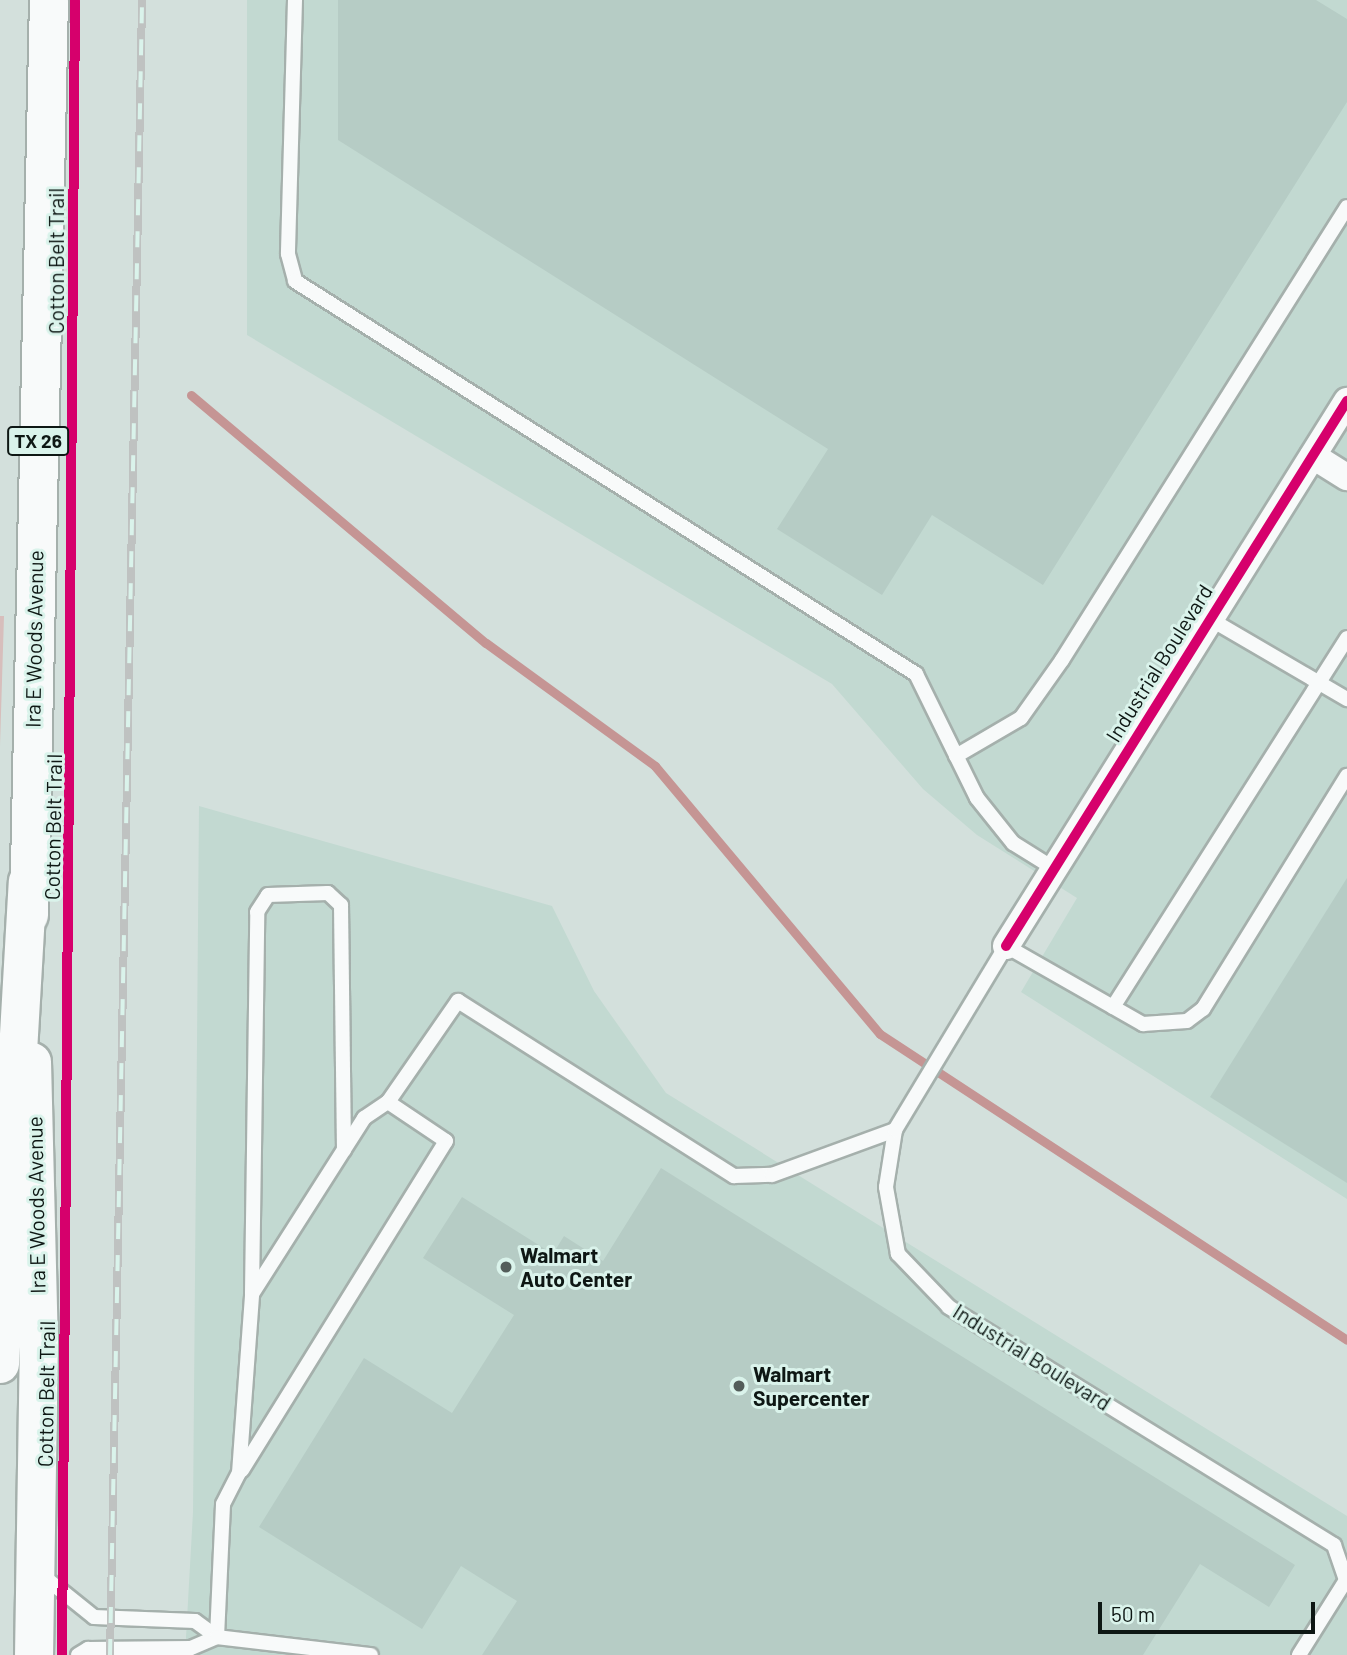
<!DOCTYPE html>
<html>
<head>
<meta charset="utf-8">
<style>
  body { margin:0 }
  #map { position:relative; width:1347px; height:1655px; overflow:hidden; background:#d3e0dc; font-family:Barlow,sans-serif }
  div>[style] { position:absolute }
  .built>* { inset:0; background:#c2d9d1 }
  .green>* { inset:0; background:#d7bebc }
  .stream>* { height:9px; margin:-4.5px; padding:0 4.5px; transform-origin:4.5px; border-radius:4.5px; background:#c59594 }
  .building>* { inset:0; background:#b6ccc5 }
  .roads { filter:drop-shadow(2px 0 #a5b0ac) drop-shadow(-2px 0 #a5b0ac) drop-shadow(0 2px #a5b0ac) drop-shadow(0 -2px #a5b0ac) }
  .service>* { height:14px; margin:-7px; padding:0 7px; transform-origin:7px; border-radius:7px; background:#f8fafa }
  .minor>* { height:26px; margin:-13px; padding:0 13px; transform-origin:13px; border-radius:13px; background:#f8fafa }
  .primary>* { height:38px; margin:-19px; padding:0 19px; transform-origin:19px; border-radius:19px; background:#f8fafa }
  .motorway>* { height:38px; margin:-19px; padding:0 19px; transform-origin:19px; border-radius:19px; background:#f8fafa }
  .rail>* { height:8px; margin-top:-4px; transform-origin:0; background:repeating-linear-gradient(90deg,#daf3eb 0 16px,#bfc2c1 0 32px); box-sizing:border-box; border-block:2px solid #bfc2c1 }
  .cycleway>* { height:10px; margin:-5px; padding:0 5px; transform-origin:5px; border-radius:5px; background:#d6006c }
  .dots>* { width:19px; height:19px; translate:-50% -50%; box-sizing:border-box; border:4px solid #daf3eb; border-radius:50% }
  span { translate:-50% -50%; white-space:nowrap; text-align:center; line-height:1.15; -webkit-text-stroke:6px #daf3eb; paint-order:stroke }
  .shield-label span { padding:2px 5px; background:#daf3eb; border:2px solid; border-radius:5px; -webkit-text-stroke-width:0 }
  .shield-label { font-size:19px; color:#0e1714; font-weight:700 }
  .street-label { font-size:21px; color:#0e1714 }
  .poi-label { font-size:21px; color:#0e1714; font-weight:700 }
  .left { translate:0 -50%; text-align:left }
  .scale { position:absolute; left:1098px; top:1602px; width:217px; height:32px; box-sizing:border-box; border:4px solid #0e1714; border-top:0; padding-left:9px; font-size:21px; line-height:24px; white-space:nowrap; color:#0e1714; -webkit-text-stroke:5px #daf3eb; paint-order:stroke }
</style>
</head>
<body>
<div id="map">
  <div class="built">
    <div style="clip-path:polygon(247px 0,1347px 0,1347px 1199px,1021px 992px,1077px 898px,977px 835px,923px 789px,832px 684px,247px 335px)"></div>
    <div style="clip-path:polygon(199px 806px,552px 906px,594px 991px,666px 1093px,1347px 1516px,1347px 1655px,185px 1655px,193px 1512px)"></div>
  </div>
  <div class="green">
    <div style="clip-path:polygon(0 616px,4px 616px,0 746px)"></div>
  </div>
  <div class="stream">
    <div style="left:191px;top:395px;width:385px;rotate:40.1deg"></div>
    <div style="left:486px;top:643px;width:209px;rotate:36deg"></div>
    <div style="left:655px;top:766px;width:350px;rotate:50deg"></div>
    <div style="left:880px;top:1034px;width:558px;rotate:33.23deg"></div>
  </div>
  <div class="building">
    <div style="clip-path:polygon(338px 0,1316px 0,1347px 19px,1347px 102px,1043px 585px,932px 515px,882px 595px,777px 529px,828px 449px,338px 140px)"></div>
    <div style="clip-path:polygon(1347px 878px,1347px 1183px,1210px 1097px)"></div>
    <div style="clip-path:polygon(661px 1168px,1295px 1565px,1269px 1607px,1200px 1564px,1143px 1655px,482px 1655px,517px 1601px,461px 1566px,422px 1629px,259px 1527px,364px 1358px,452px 1413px,514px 1315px,423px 1258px,462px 1197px,553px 1254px,564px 1236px,603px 1261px)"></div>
  </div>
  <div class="roads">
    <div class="service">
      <div style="left:295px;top:0;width:254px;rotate:91.6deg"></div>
      <div style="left:288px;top:254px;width:28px;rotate:75deg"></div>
      <div style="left:295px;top:281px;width:735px;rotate:32.33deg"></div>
      <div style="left:916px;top:674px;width:138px;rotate:63.8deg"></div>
      <div style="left:977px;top:798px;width:58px;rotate:51.3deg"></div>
      <div style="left:1013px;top:843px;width:47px;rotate:32deg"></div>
      <div style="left:1210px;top:619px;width:159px;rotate:30.3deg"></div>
      <div style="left:956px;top:756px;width:75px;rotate:-30.3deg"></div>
      <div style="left:1021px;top:718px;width:71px;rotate:-54.7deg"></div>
      <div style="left:1062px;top:660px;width:535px;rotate:-57.82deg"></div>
      <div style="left:1113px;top:1007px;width:437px;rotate:-57.6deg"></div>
      <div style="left:252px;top:1293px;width:381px;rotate:-89.2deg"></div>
      <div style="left:257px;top:912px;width:20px;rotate:-57deg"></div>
      <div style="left:268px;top:895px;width:60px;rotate:-1.9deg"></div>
      <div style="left:328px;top:893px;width:18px;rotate:43deg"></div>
      <div style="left:341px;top:905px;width:245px;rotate:89.3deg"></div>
      <div style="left:242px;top:1470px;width:387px;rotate:-58.2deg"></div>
      <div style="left:446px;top:1141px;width:70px;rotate:-146.1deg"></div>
      <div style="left:43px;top:1576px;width:65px;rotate:38.8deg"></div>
      <div style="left:94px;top:1617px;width:101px;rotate:2.3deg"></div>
      <div style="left:195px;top:1621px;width:27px;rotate:36deg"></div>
      <div style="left:217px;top:1637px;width:133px;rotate:-87.4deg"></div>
      <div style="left:223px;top:1504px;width:35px;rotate:-63deg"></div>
      <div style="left:239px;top:1473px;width:179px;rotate:-85.8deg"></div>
      <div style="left:252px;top:1294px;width:209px;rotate:-57.5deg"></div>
      <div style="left:364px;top:1118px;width:29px;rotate:-34deg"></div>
      <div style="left:388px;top:1102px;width:123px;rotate:-55.3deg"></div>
      <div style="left:458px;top:1001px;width:327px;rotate:32.4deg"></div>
      <div style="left:734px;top:1176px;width:38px;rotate:-2deg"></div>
      <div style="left:772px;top:1175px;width:131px;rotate:-20.1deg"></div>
      <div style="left:78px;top:1655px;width:12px;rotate:-31deg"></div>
      <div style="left:88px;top:1649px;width:103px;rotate:-0.6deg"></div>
      <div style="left:191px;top:1648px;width:28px;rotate:-23deg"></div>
      <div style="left:217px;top:1637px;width:155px;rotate:6.7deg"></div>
      <div style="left:1299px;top:1655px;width:89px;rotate:-57.9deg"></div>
      <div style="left:1346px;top:1580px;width:37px;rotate:-109deg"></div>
      <div style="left:1334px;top:1545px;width:453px;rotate:-148.3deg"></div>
      <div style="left:949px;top:1307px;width:74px;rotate:-133.9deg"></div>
      <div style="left:898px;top:1254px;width:68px;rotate:-100.2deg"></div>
      <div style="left:886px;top:1187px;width:58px;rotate:-81deg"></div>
      <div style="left:895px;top:1130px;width:215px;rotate:-58.9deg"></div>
      <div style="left:1006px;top:946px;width:158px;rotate:29.7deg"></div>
      <div style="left:1143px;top:1024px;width:44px;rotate:-3.9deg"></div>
      <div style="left:1187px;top:1021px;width:20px;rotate:-37deg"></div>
      <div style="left:1203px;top:1009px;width:274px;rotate:-58.3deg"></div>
    </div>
    <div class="minor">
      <div style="left:1313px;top:456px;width:40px;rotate:32deg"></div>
      <div style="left:1006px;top:946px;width:643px;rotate:-57.97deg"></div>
    </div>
    <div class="primary">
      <div style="left:29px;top:915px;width:915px;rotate:-88.75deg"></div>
      <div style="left:32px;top:1062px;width:277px;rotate:88.6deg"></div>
      <div style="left:39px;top:1339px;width:316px;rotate:90.9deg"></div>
    </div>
    <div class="motorway">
      <div style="left:0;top:1364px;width:483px;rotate:-86.7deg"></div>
    </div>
  </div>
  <div class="rail">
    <div style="left:110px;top:1655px;width:1655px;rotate:-88.89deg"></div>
  </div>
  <div class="cycleway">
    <div style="left:1006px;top:946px;width:643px;rotate:-57.97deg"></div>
    <div style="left:62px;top:1655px;width:1655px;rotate:-89.55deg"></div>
  </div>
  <div class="dots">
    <div style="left:506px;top:1267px;background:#535d5a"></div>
    <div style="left:739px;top:1386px;background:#535d5a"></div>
  </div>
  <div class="shield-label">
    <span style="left:38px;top:441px">TX 26</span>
  </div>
  <div class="street-label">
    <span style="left:56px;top:261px;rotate:-90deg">Cotton Belt Trail</span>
    <span style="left:34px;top:639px;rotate:-89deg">Ira E Woods Avenue</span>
    <span style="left:1159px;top:663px;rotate:-58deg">Industrial Boulevard</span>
    <span style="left:53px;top:827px;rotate:-89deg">Cotton Belt Trail</span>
    <span style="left:36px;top:1205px;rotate:-91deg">Ira E Woods Avenue</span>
    <span style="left:1032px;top:1357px;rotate:32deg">Industrial Boulevard</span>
    <span style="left:46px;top:1394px;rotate:-89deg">Cotton Belt Trail</span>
  </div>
  <div class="poi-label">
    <span class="left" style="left:520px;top:1267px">Walmart<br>Auto Center</span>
    <span class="left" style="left:753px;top:1386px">Walmart<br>Supercenter</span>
  </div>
  <div class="scale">50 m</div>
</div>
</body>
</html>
